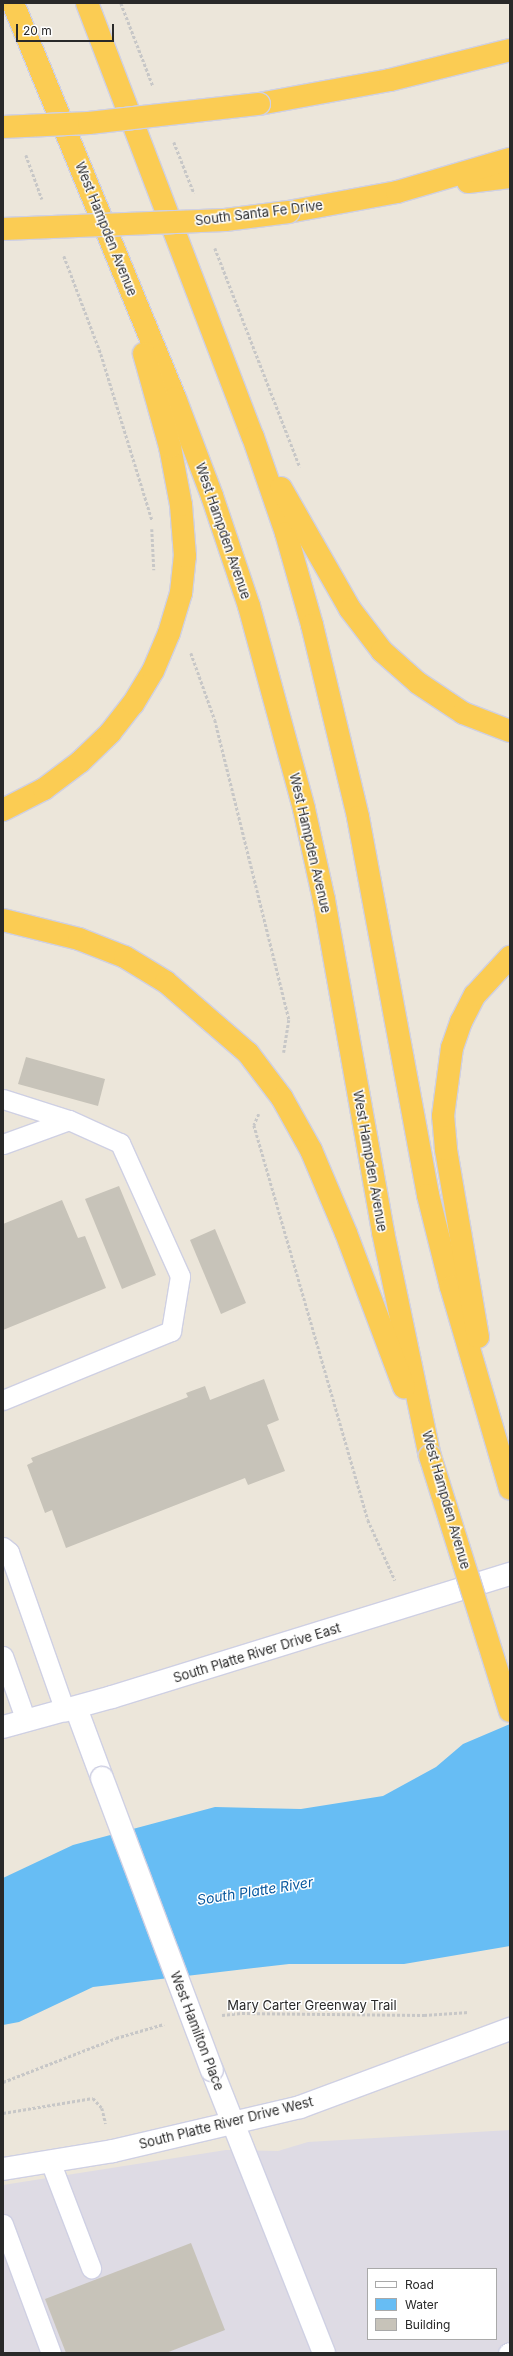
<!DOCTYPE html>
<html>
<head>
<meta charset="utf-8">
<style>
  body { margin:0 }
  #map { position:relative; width:513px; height:2356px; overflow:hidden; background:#ece6da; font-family:Inter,sans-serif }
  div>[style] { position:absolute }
  .industrial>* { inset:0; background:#dedbe4 }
  .water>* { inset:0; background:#67bdf4 }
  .building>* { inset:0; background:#c7c3b9 }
  .path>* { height:2.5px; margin-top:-1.25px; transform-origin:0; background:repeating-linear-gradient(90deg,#c7c7c7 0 3px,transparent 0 5px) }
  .roads { filter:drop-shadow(1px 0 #cfd0e3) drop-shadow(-1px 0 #cfd0e3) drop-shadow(0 1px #cfd0e3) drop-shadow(0 -1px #cfd0e3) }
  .service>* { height:19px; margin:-9.5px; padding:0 9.5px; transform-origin:9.5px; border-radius:9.5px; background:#fff }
  .minor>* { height:22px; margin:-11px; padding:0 11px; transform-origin:11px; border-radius:11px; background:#fff }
  .tertiary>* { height:22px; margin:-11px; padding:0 11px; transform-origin:11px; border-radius:11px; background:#fff }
  .trunk>* { height:22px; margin:-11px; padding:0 11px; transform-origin:11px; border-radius:11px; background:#fbcc53 }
  .bridges { filter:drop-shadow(1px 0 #cfd0e3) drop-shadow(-1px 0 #cfd0e3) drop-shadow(0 1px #cfd0e3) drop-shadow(0 -1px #cfd0e3) }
  .minor-bridge>* { height:22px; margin:-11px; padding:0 11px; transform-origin:11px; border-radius:11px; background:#fff }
  .trunk-bridge>* { height:22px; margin:-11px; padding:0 11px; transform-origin:11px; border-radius:11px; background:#fbcc53 }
  span { translate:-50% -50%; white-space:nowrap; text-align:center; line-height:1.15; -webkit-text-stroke:3px #fff; paint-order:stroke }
  .street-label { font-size:13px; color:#292929 }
  .water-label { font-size:14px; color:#07579e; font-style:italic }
  .frame { position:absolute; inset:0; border:4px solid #292929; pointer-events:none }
  .legend { position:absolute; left:367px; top:2268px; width:130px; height:72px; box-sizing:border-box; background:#fff; border:1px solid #a9a9a9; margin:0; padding:5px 7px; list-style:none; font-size:12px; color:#292929 }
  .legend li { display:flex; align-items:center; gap:8px; height:20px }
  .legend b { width:20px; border:1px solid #a9a9a9 }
  .scale { position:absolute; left:16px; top:24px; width:98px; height:18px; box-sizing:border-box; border:2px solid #292929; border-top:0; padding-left:5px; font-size:12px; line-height:14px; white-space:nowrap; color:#292929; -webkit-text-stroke:3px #fff; paint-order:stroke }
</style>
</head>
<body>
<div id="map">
  <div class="industrial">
    <div style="clip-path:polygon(evenodd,510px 2130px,510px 2353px,3px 2353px,3px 2185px,226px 2150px,278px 2151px,308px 2142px,510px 2130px,368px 2269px,496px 2269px,496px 2339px,368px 2339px,368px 2269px)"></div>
  </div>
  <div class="water">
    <div style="clip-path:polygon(510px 1724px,510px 1946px,404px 1964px,289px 1964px,93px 1987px,19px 2022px,3px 2025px,3px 1878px,73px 1845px,215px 1807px,301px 1809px,383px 1796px,436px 1767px,463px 1744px)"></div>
  </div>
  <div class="building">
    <div style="clip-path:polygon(26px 1057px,105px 1079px,98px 1106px,18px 1084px)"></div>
    <div style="clip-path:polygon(119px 1186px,156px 1275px,122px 1289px,85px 1199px)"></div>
    <div style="clip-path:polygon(62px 1200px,78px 1238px,85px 1236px,106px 1288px,3px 1330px,3px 1224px)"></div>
    <div style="clip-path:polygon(215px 1229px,246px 1303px,221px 1314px,190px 1240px)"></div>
    <div style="clip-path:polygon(264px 1379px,279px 1420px,267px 1425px,285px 1471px,248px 1485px,245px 1478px,66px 1548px,52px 1510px,45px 1513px,27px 1465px,33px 1462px,31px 1458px,188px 1397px,186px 1393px,205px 1386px,210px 1400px)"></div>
    <div style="clip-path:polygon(191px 2243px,225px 2330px,166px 2353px,66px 2353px,45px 2299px)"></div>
  </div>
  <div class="path">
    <div style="left:121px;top:3px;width:89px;rotate:68.9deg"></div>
    <div style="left:174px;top:142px;width:55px;rotate:68.6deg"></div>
    <div style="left:26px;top:155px;width:47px;rotate:70deg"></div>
    <div style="left:215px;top:248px;width:235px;rotate:68.8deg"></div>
    <div style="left:64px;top:256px;width:105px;rotate:69.3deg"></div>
    <div style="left:101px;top:354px;width:174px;rotate:72.9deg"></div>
    <div style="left:152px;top:529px;width:41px;rotate:87.2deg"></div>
    <div style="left:191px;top:653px;width:71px;rotate:70.3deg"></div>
    <div style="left:215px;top:720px;width:309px;rotate:76.1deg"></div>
    <div style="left:289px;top:1020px;width:33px;rotate:99deg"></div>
    <div style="left:259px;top:1114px;width:12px;rotate:114deg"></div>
    <div style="left:254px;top:1125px;width:411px;rotate:73.9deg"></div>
    <div style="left:368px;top:1520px;width:66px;rotate:65.8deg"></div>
    <div style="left:222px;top:2015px;width:20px;rotate:-6deg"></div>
    <div style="left:242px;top:2013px;width:182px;rotate:0.6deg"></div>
    <div style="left:424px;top:2015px;width:45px;rotate:-3.8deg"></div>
    <div style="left:3px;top:2082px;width:121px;rotate:-21.3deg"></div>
    <div style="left:116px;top:2038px;width:50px;rotate:-16.3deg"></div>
    <div style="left:3px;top:2113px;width:91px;rotate:-9.5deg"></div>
    <div style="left:93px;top:2098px;width:13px;rotate:48deg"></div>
    <div style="left:102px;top:2108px;width:16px;rotate:76deg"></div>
  </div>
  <div class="roads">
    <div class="service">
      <div style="left:3px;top:1099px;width:69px;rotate:17.7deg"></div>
      <div style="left:69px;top:1120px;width:56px;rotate:24.3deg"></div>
      <div style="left:120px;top:1143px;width:146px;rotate:65.7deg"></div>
      <div style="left:180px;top:1276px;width:56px;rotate:99.3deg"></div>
      <div style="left:171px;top:1331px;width:182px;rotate:157.7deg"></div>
      <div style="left:3px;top:1144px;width:70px;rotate:-20deg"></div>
      <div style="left:3px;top:1547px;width:8px;rotate:40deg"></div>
      <div style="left:9px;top:1552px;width:169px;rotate:70.6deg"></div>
      <div style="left:3px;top:1656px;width:69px;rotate:70.5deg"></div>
      <div style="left:50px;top:2161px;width:115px;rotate:69deg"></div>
      <div style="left:3px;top:2224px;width:138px;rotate:69.6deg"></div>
      <div style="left:508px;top:2353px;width:2px;rotate:-27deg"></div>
    </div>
    <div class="minor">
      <div style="left:76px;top:1708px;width:75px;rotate:69.6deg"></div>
      <div style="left:3px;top:1727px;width:113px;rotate:-15.4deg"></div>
      <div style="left:112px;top:1697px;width:417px;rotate:-17.2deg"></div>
      <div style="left:212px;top:2070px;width:304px;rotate:68.4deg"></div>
    </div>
    <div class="tertiary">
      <div style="left:3px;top:2169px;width:111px;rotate:-9.3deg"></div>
      <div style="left:113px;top:2151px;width:192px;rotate:-13.2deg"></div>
      <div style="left:300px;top:2107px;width:224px;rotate:-20.4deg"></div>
    </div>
    <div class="trunk">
      <div style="left:13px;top:3px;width:427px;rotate:67.7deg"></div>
      <div style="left:175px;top:398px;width:105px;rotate:69.3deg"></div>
      <div style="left:212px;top:496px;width:116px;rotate:71.4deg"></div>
      <div style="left:249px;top:606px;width:210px;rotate:74.8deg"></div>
      <div style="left:304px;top:809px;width:93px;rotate:77.6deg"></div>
      <div style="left:324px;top:900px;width:337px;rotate:79.9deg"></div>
      <div style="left:383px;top:1232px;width:229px;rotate:78.2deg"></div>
      <div style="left:87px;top:3px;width:465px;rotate:69.1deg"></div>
      <div style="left:253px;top:437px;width:102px;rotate:71deg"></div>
      <div style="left:286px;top:533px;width:96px;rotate:74.2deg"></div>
      <div style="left:312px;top:625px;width:197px;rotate:76.5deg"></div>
      <div style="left:358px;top:817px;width:384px;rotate:79.5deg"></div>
      <div style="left:428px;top:1195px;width:95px;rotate:76deg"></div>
      <div style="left:451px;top:1287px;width:210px;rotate:73.7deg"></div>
      <div style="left:259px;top:104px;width:133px;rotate:-10.4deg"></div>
      <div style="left:390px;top:80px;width:124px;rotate:-14deg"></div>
      <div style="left:468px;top:182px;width:42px;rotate:-6.8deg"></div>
      <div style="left:288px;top:212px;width:111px;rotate:-10.4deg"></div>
      <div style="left:397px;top:192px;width:118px;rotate:-16.3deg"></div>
      <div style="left:281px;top:488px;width:139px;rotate:60.3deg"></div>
      <div style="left:350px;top:609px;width:53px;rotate:52.7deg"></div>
      <div style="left:382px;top:651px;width:48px;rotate:41.6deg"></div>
      <div style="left:418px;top:683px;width:54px;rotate:33.7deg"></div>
      <div style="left:463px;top:713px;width:50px;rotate:21deg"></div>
      <div style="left:3px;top:810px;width:46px;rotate:-27.1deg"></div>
      <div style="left:44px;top:789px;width:45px;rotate:-36.9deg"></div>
      <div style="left:80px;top:762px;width:42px;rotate:-44deg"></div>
      <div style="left:110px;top:733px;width:37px;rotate:-52deg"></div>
      <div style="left:133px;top:704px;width:39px;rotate:-59deg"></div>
      <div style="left:153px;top:671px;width:41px;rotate:-67.2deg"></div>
      <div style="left:169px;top:633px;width:42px;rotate:-73.3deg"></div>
      <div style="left:181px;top:593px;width:37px;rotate:-84deg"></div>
      <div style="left:185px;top:556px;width:51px;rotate:-94.5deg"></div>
      <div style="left:181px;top:505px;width:59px;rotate:-100.7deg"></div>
      <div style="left:170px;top:447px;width:97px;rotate:-105.6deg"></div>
      <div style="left:3px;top:920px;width:78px;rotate:14deg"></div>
      <div style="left:79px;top:939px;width:49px;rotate:21.4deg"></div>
      <div style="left:125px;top:957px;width:48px;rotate:31.4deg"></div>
      <div style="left:166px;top:982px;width:108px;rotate:40.9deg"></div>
      <div style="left:248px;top:1053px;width:56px;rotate:52.9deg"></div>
      <div style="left:282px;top:1098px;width:60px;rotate:60.9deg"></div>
      <div style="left:311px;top:1150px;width:90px;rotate:67.1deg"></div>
      <div style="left:346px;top:1233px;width:165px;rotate:69.4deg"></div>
      <div style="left:478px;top:1337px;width:191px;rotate:-99.7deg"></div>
      <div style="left:446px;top:1149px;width:33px;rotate:-95deg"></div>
      <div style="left:443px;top:1116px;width:69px;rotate:-82.5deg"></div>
      <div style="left:452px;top:1048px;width:28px;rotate:-71deg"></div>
      <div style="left:461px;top:1022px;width:30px;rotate:-63deg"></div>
      <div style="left:475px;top:995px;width:52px;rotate:-47.4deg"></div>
    </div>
  </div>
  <div class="bridges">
    <div class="minor-bridge">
      <div style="left:102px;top:1778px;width:312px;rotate:69.4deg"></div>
    </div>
    <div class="trunk-bridge">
      <div style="left:3px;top:127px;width:86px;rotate:-2.7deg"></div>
      <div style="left:89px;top:123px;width:171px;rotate:-6.4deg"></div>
      <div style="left:3px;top:229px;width:222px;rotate:-2.3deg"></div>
      <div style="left:225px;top:220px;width:64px;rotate:-7.2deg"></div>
      <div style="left:430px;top:1456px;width:267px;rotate:72.6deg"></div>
    </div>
  </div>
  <div class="street-label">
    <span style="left:259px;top:213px;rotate:-7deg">South Santa Fe Drive</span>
    <span style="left:106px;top:229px;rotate:68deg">West Hampden Avenue</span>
    <span style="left:223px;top:531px;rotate:71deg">West Hampden Avenue</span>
    <span style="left:310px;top:843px;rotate:77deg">West Hampden Avenue</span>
    <span style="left:370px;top:1161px;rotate:80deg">West Hampden Avenue</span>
    <span style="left:446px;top:1500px;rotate:74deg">West Hampden Avenue</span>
    <span style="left:257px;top:1653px;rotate:-17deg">South Platte River Drive East</span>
    <span style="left:312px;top:2005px">Mary Carter Greenway Trail</span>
    <span style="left:197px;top:2031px;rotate:69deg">West Hamilton Place</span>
    <span style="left:226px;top:2123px;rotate:-14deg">South Platte River Drive West</span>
  </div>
  <div class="water-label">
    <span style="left:255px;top:1891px;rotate:-9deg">South Platte River</span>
  </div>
  <div class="frame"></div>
  <ul class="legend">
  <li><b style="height:5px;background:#fff"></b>Road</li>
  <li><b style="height:11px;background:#67bdf4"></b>Water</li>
  <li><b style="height:11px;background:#c7c3b9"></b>Building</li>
  </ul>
  <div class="scale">20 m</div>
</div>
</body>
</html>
